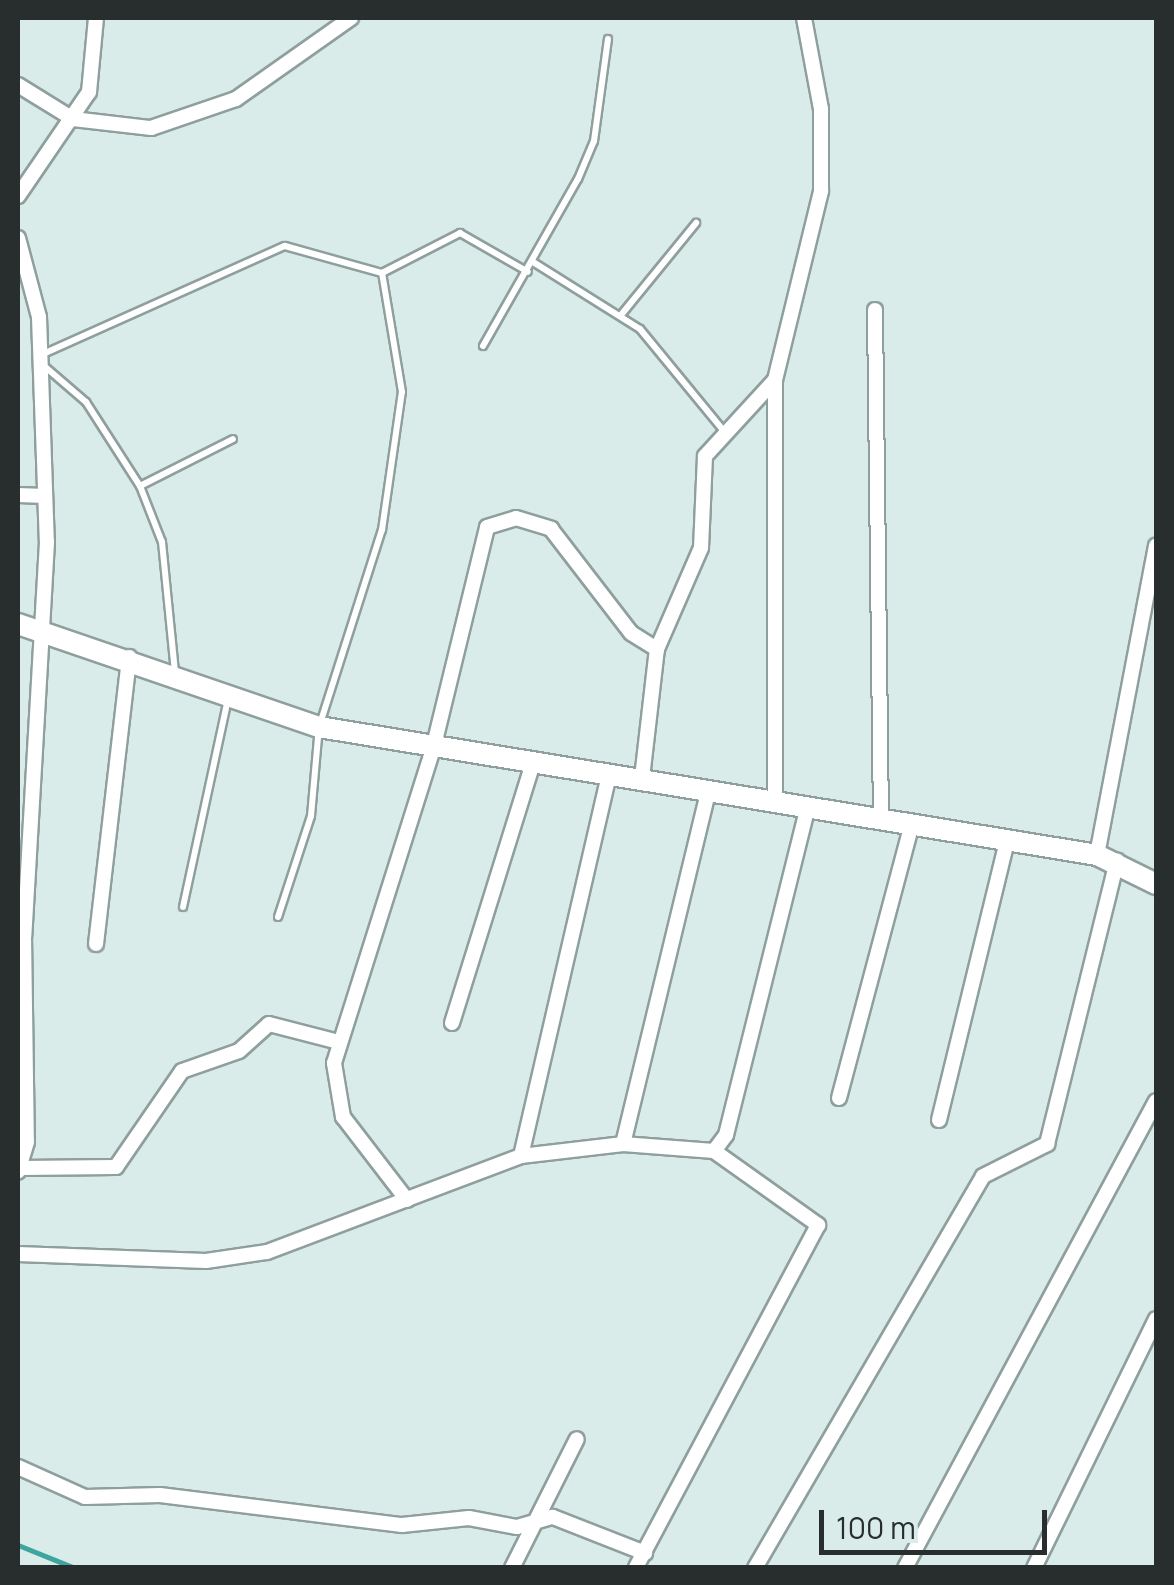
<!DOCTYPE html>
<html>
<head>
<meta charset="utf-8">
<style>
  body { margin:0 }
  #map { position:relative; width:1174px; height:1585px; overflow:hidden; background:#daecea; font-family:Manrope,sans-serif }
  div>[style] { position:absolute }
  .stream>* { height:5px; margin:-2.5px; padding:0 2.5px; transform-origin:2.5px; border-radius:2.5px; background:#3da59d }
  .roads { filter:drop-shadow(2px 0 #8e9f9d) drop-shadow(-2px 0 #8e9f9d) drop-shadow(0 2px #8e9f9d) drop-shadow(0 -2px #8e9f9d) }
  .lane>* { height:6px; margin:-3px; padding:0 3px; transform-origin:3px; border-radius:3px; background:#fff }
  .street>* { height:14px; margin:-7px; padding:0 7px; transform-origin:7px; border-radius:7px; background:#fff }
  .secondary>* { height:20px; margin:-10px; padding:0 10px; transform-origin:10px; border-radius:10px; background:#fff }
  span { translate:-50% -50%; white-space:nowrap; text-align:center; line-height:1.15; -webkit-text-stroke:8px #daecea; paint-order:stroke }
  .frame { position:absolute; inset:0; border:20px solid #272e2d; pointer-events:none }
  .scale { position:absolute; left:819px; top:1510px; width:228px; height:45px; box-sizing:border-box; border:5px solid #272e2d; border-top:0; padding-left:12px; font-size:30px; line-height:35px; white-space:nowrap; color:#272e2d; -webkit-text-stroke:8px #daecea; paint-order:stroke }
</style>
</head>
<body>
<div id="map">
  <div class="stream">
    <div style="left:18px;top:1545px;width:61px;rotate:22deg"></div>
  </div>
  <div class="roads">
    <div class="lane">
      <div style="left:533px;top:262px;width:126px;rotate:32.1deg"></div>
      <div style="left:640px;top:329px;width:129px;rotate:50.6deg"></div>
      <div style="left:382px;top:273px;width:88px;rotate:-27.1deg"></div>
      <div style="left:460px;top:233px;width:78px;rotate:29.8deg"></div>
      <div style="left:621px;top:315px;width:119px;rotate:-50.8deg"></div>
      <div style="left:483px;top:346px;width:192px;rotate:-60.4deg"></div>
      <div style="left:578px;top:179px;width:41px;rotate:-67.2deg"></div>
      <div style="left:594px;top:141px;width:103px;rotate:-82.2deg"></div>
      <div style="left:43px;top:354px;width:265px;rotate:-24.1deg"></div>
      <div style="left:285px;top:246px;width:101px;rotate:15.6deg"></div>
      <div style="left:43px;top:365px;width:57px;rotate:40.7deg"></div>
      <div style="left:86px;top:402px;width:100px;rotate:57.3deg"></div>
      <div style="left:140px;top:486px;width:60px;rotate:68.6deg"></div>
      <div style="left:162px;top:542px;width:131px;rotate:84.3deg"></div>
      <div style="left:140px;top:486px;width:104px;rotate:-26.8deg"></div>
      <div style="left:183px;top:907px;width:213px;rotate:-77.8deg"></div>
      <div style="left:278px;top:917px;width:106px;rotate:-71.9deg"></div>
      <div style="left:311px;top:816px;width:89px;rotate:-84.9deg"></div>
      <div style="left:319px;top:727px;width:207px;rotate:-72.3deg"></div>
      <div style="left:382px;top:530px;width:139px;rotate:-81.8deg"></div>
      <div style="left:402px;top:392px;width:121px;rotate:-99.5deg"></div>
    </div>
    <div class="street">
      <div style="left:18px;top:85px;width:65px;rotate:31.7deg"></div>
      <div style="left:73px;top:119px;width:79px;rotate:6.6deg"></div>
      <div style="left:151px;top:128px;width:90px;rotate:-18.8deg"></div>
      <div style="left:236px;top:99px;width:141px;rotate:-35.2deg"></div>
      <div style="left:18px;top:196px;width:126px;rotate:-55.7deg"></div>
      <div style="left:89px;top:92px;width:74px;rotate:-84.6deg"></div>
      <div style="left:18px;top:238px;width:82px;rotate:75.1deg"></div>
      <div style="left:39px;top:317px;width:225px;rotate:88deg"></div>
      <div style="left:47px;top:542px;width:395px;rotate:93.3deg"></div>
      <div style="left:24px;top:936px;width:206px;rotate:89.2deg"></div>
      <div style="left:27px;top:1142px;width:31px;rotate:107deg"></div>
      <div style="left:875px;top:310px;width:511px;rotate:89.33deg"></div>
      <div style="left:18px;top:495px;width:27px;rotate:2deg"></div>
      <div style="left:642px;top:778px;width:130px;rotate:-83.4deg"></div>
      <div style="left:657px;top:649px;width:110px;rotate:-66.5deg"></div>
      <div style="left:701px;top:548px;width:92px;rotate:-87.5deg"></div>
      <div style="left:705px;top:456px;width:103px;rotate:-47.4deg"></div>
      <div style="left:775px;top:803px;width:423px;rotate:-90deg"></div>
      <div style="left:775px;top:380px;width:195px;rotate:-76.3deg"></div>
      <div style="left:821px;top:191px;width:82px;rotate:-90deg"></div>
      <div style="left:821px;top:109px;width:93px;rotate:-100.6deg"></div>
      <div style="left:1097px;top:855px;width:315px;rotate:-79.2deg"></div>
      <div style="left:96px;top:944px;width:289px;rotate:-83.4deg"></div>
      <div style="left:452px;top:1023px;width:272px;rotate:-72.7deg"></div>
      <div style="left:839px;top:1098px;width:279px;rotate:-75.1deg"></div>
      <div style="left:939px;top:1120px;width:283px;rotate:-76.3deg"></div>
      <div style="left:623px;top:1144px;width:362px;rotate:-76.4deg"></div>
      <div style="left:714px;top:1151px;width:20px;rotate:-53deg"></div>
      <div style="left:726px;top:1135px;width:335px;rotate:-76deg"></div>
      <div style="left:521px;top:1156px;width:392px;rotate:-77deg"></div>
      <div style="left:20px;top:1168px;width:96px;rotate:-0.6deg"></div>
      <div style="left:116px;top:1167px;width:116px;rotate:-55.5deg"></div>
      <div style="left:182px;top:1071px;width:60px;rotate:-19.3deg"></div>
      <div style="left:239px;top:1051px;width:40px;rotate:-42deg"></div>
      <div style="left:269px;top:1024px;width:72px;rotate:14.4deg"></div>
      <div style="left:407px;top:1200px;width:105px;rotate:-127.6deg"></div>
      <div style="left:343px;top:1117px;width:55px;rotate:-99.5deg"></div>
      <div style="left:334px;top:1063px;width:333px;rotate:-72.5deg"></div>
      <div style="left:434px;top:745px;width:224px;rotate:-76.3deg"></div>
      <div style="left:487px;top:527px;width:30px;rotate:-17deg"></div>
      <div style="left:516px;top:518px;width:37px;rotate:17deg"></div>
      <div style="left:551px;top:529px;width:131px;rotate:52.4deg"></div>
      <div style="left:631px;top:633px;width:31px;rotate:32deg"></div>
      <div style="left:18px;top:1254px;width:188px;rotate:2.1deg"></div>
      <div style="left:206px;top:1261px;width:62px;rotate:-8.4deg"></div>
      <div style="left:267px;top:1252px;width:272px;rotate:-20.7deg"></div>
      <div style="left:521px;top:1156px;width:103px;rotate:-6.7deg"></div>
      <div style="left:623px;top:1144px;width:91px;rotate:4.4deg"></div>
      <div style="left:714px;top:1151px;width:128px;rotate:35.4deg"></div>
      <div style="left:818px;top:1225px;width:388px;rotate:118deg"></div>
      <div style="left:18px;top:1467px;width:73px;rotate:24.1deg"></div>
      <div style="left:85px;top:1497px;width:75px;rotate:-1.5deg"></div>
      <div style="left:160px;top:1495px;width:244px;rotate:7.1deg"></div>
      <div style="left:402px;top:1525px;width:67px;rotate:-6deg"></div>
      <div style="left:469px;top:1518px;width:49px;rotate:10.6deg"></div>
      <div style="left:517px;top:1527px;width:37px;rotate:-16deg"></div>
      <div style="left:553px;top:1517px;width:99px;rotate:21.4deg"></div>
      <div style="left:512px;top:1568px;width:144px;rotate:-63.3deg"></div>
      <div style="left:755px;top:1568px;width:453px;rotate:-59.8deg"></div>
      <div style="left:983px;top:1176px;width:72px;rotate:-26.6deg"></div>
      <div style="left:1047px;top:1144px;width:292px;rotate:-76.1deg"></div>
      <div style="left:905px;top:1568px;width:530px;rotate:-61.74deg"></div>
      <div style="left:1034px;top:1568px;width:277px;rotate:-63.9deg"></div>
    </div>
    <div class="secondary">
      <div style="left:18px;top:624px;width:318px;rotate:18.9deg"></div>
      <div style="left:319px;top:727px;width:788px;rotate:9.34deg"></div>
      <div style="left:1097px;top:855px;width:66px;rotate:26.2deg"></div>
    </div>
  </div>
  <div class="frame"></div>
  <div class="scale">100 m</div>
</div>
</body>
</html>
